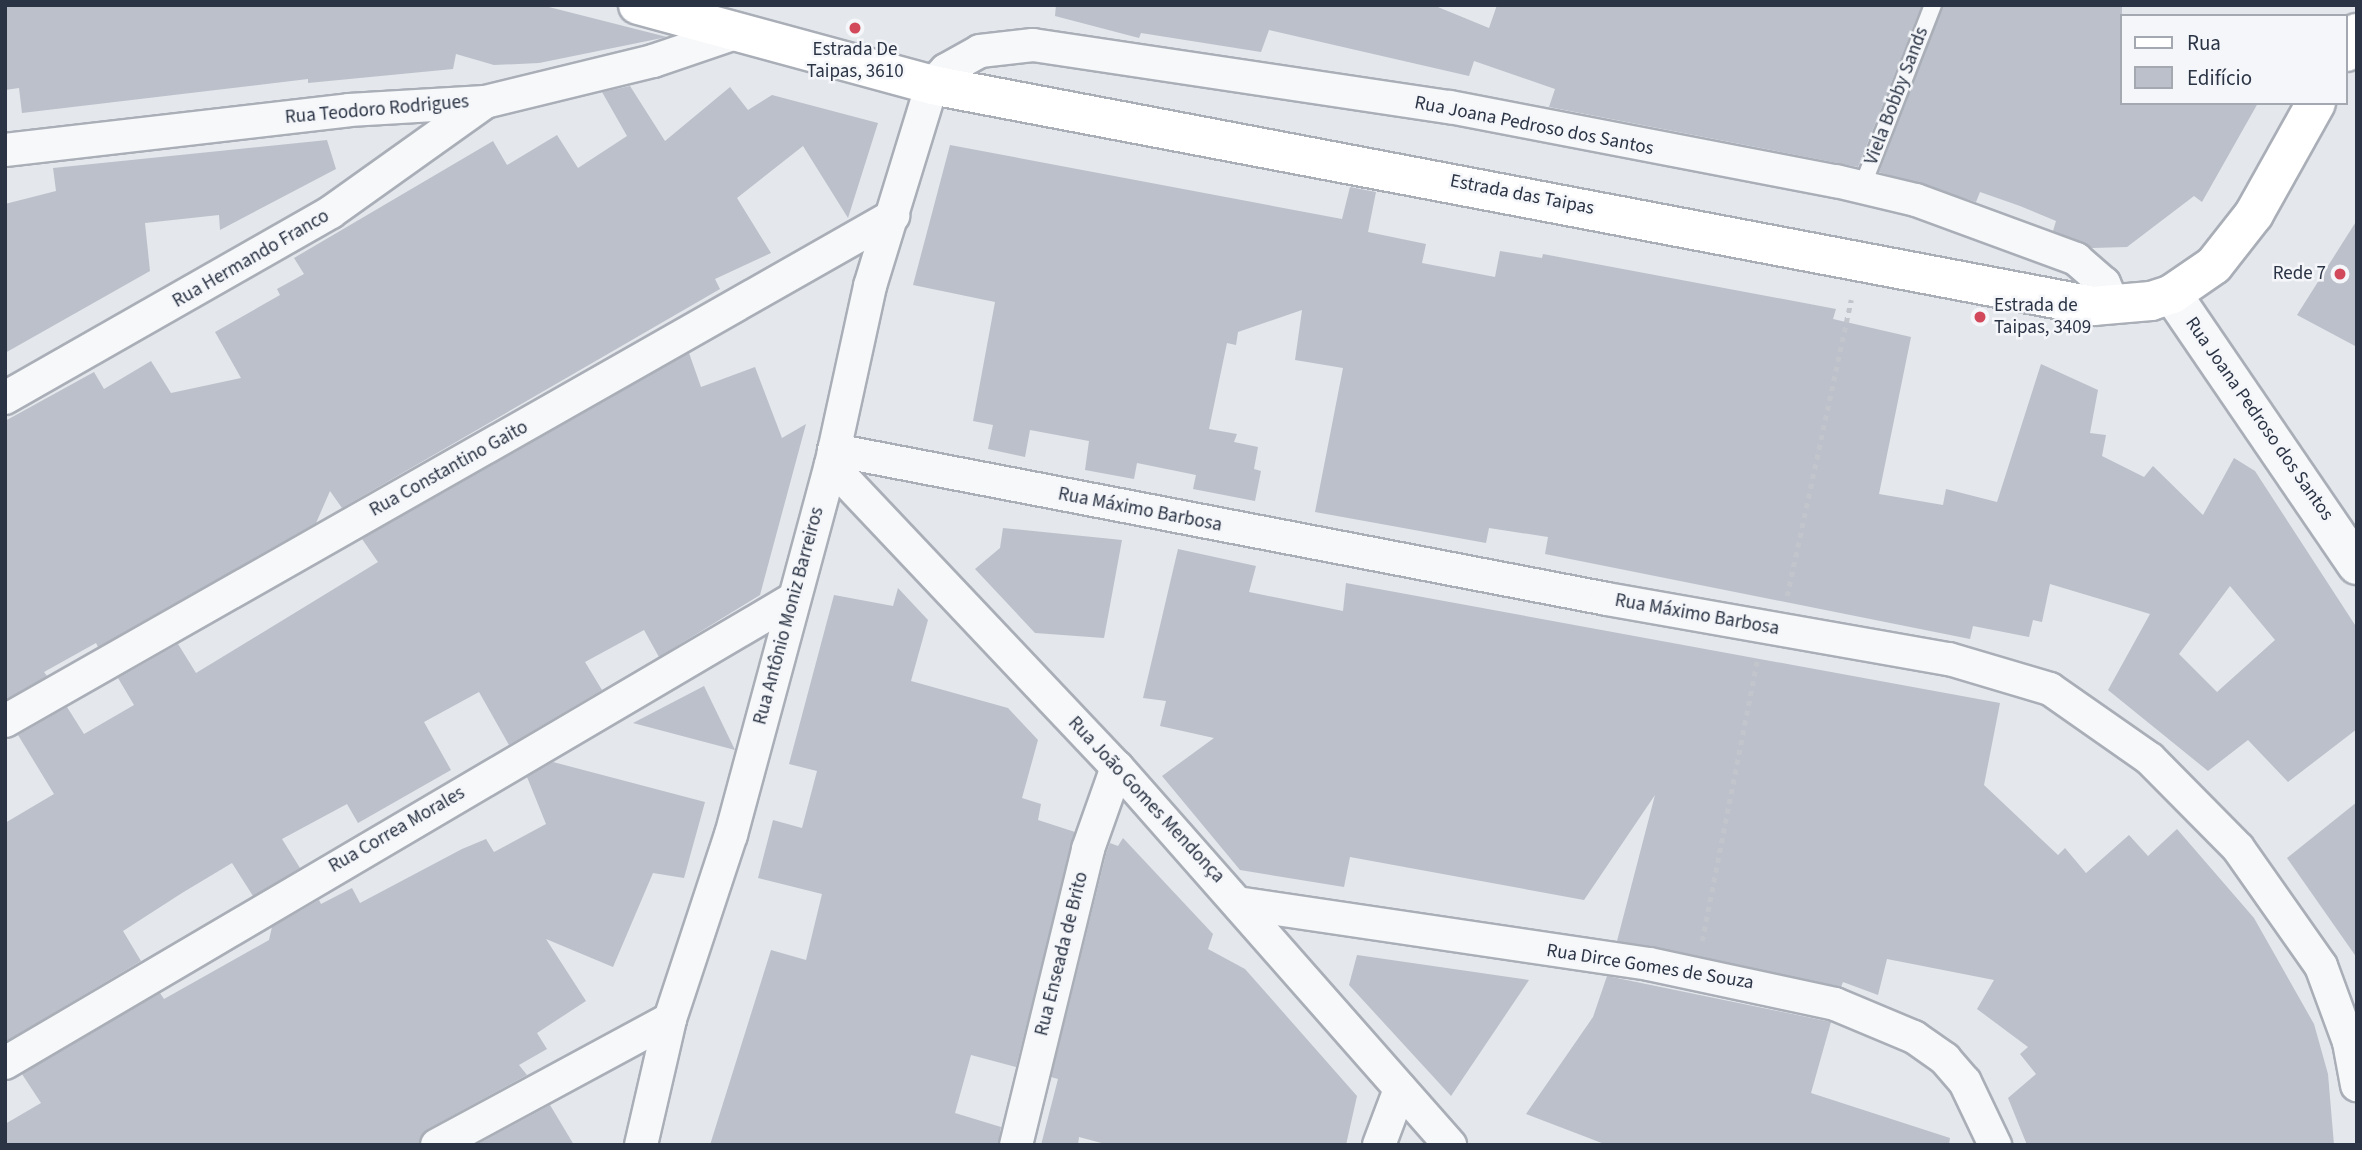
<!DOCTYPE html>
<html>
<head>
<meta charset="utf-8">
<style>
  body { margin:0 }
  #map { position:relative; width:2362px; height:1150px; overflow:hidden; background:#e4e7ec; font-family:"Source Sans 3",sans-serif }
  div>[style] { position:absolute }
  .building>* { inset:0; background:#bbc0ca }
  .path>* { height:4.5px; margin-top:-2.25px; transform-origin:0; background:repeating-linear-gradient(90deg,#c2c5cb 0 5px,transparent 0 10px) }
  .roads { filter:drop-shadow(2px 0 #a9aeb7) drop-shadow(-2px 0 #a9aeb7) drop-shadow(0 2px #a9aeb7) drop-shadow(0 -2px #a9aeb7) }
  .service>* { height:16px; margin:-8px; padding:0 8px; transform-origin:8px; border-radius:8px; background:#f7f8fa }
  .minor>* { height:32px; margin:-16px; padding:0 16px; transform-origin:16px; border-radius:16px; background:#f7f8fa }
  .tertiary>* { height:38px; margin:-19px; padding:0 19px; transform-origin:19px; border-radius:19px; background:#f7f8fa }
  .secondary>* { height:38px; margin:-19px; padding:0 19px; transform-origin:19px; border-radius:19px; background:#fff }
  .dots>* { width:19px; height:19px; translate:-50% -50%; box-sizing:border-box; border:4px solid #f4f6f9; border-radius:50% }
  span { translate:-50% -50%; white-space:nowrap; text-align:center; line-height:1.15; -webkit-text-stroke:5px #f4f6f9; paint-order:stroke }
  .poi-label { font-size:19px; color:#2b3445 }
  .right { translate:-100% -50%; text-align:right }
  .left { translate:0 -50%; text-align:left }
  .street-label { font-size:19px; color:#2b3445 }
  .frame { position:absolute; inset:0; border:7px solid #2b3445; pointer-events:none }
  .legend { position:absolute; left:2120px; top:14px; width:228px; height:91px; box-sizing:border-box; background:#f4f6f9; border:2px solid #a4a8b1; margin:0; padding:9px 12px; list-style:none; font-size:21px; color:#2b3445 }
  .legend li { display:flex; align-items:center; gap:14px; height:35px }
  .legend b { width:35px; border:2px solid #a4a8b1 }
</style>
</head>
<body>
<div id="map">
  <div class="building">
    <div style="clip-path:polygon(5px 5px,541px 5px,667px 37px,539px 63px,494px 65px,456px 54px,453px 69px,308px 83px,308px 79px,22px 113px,19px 88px,5px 90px)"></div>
    <div style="clip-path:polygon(1056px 5px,1433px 5px,1489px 28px,1497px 5px,1922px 5px,1858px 167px,1549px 107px,1555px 89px,1474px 61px,1469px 76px,1269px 30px,1261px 52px,1141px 33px,1139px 38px,1055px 16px)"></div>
    <div style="clip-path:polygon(1943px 5px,2122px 5px,2122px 103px,2258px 103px,2202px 202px,2194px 196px,2127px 247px,2092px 248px,2053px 231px,2056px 221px,2020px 206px,1980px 192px,1976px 202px,1879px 172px)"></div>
    <div style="clip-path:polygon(630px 86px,665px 141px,730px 87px,748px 110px,772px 95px,878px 123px,848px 218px,803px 146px,737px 198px,771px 253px,715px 279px,720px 289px,342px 508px,330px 491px,316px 523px,98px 647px,96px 643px,44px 672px,47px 676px,5px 700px,5px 421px,94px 372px,104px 389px,151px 361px,171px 393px,241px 378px,215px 332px,280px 295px,277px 289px,304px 274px,294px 258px,493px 141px,507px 165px,557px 135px,578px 168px,627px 136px,602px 92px)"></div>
    <div style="clip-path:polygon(327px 140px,336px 169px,220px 230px,219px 215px,145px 223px,150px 271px,5px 353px,5px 204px,56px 191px,53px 168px)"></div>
    <div style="clip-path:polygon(evenodd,950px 145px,1342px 219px,1350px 187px,1376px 192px,1368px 232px,1426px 244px,1422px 263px,1495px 277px,1500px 251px,1542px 258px,1543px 254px,1836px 309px,1833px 319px,1911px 337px,1879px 494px,1943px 505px,1946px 489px,1997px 502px,2041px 364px,2098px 390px,2090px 433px,2106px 435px,2102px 456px,2144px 477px,2153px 466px,2203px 515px,2234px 458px,2255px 471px,2357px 628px,2357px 729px,2288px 782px,2248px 740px,2208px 771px,2108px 690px,2150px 614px,2050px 584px,2042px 622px,2033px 620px,2029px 637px,1973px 626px,1970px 639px,1545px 554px,1548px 537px,1489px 528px,1486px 543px,1315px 512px,1343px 368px,1295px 360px,1302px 310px,1238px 332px,1236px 345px,1227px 343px,1209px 429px,1237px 434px,1234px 442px,1258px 447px,1254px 469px,1261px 471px,1255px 501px,1193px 489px,1196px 475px,1137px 463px,1134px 479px,1085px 470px,1089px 441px,1030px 430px,1025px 457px,988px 449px,993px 425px,973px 421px,995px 302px,913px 285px,950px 145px,2230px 586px,2275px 640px,2217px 692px,2179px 654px,2230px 586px)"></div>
    <div style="clip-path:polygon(2357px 220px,2357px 347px,2297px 315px)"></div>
    <div style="clip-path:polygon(689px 353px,701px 387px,755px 367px,782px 438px,806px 424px,760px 595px,659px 657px,644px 630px,585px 662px,602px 690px,509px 745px,479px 692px,424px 722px,451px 770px,358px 823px,347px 804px,282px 839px,300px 868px,253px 896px,232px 863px,182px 893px,123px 931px,141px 961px,5px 1042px,5px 823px,54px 794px,18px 735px,67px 707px,84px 734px,134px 705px,118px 678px,178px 644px,196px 673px,378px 562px,362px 539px)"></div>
    <div style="clip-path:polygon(1003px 528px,1122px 540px,1104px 638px,1035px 633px,975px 569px,1000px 548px)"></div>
    <div style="clip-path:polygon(1178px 549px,1256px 566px,1249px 592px,1343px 611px,1346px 583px,2000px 703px,1984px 785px,2058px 855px,2065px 848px,2086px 873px,2129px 835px,2148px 856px,2177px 829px,2254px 918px,2314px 1024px,2328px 1074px,2334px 1145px,2027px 1145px,2008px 1098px,2036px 1074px,2020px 1054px,2028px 1047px,1977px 1009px,1994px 980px,1887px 959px,1878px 995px,1843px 982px,1841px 987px,1617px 941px,1655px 795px,1584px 900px,1350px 857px,1344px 887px,1240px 870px,1162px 776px,1214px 738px,1160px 726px,1166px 701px,1143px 698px)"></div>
    <div style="clip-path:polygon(898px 588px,928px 620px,911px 681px,1008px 708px,1038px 740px,1022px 798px,1041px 804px,1038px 820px,1075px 832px,1016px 1067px,971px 1055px,955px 1113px,1001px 1127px,998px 1145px,710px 1145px,771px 950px,806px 960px,822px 894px,758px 878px,773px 820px,802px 828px,817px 771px,789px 764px,834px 595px,893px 606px)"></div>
    <div style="clip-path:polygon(704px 686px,735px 750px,633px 723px)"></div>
    <div style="clip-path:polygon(553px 762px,705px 802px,684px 878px,653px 873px,613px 967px,546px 939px,586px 1001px,537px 1033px,547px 1049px,519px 1065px,527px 1075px,428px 1129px,419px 1145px,5px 1145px,5px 1124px,41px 1103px,22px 1074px,160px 993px,164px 999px,269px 940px,272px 927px,319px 900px,321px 904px,352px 888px,360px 903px,462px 849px,486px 839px,494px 852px,546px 824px,527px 777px)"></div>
    <div style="clip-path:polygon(2357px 802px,2357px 958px,2287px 858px)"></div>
    <div style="clip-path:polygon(1123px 838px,1213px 934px,1208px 949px,1245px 969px,1357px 1096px,1346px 1145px,1109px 1145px,1079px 1137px,1078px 1145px,1041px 1145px,1058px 1079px,1051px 1077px,1106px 854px,1110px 843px,1118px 846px)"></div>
    <div style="clip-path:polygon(1357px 955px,1529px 980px,1451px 1096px,1349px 985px)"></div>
    <div style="clip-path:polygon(1607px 976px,1831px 1022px,1811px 1093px,1950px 1138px,1949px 1145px,1607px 1145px,1526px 1114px,1593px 1017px)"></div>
    <div style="clip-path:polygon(550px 1105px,574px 1145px,476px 1145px)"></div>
  </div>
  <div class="path">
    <div style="left:1787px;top:596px;width:303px;rotate:-77.8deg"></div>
    <div style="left:1702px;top:941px;width:285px;rotate:-78.9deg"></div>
  </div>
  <div class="roads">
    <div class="service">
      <div style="left:1862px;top:187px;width:195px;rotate:-68.7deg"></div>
    </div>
    <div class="minor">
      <div style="left:5px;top:150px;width:346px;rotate:-6.6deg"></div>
      <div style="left:349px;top:110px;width:136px;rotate:-3.4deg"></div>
      <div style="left:485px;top:102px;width:173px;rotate:-13.7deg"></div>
      <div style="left:653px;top:61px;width:93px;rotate:-18.8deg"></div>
      <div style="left:5px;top:398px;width:375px;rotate:-29.7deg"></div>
      <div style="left:331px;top:212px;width:189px;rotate:-35.5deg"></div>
      <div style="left:834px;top:450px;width:787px;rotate:10.91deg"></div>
      <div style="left:1607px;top:599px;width:347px;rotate:10deg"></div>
      <div style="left:1949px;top:659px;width:105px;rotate:16.5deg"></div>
      <div style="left:2050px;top:689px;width:122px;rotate:35deg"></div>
      <div style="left:2150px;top:759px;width:125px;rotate:45.3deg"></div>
      <div style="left:2238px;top:848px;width:144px;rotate:54.9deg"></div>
      <div style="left:2321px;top:966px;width:81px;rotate:69.8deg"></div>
      <div style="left:2349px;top:1042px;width:44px;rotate:79.5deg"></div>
      <div style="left:831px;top:465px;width:416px;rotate:46.6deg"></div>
      <div style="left:1117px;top:767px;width:504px;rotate:48.62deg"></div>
      <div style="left:5px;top:721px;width:1022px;rotate:-29.63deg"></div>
      <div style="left:1243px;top:904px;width:410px;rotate:8.4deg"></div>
      <div style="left:1649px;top:964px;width:190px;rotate:12.1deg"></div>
      <div style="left:1835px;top:1004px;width:86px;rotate:22.7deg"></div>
      <div style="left:1914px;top:1037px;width:38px;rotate:35deg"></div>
      <div style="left:1945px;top:1059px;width:30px;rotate:49deg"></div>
      <div style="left:1965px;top:1082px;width:70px;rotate:64.5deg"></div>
      <div style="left:5px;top:1063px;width:911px;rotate:-30.48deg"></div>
      <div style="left:437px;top:1145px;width:265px;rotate:-28.4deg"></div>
      <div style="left:641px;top:1145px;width:129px;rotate:-77deg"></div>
      <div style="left:670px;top:1019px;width:194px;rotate:-71.7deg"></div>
      <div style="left:731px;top:835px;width:383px;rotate:-74.9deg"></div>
      <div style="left:831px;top:465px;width:183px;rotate:-77.7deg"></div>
      <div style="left:870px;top:286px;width:210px;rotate:-72.9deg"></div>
      <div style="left:932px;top:85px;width:21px;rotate:-47deg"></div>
      <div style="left:946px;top:70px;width:39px;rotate:-29deg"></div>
      <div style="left:980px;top:51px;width:53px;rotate:-6.5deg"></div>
      <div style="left:1033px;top:45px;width:422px;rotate:8.5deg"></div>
      <div style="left:1450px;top:107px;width:393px;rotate:10.9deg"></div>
      <div style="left:1836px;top:181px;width:82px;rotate:13.4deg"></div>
      <div style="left:1916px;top:200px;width:171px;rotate:20.2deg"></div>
      <div style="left:2076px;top:259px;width:37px;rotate:41deg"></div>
      <div style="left:2104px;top:283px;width:25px;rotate:67deg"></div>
      <div style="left:1016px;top:1145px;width:305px;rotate:-76.3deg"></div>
      <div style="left:1088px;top:849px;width:87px;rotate:-70.5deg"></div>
      <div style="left:1379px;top:1145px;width:60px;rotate:-69.4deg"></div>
    </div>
    <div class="tertiary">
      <div style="left:2172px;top:294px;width:328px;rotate:55.7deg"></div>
    </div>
    <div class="secondary">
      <div style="left:638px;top:5px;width:305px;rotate:15.2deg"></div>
      <div style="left:932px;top:85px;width:1182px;rotate:10.78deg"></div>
      <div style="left:2093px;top:306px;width:58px;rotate:-4.9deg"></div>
      <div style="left:2151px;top:301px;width:22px;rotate:-18deg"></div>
      <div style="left:2172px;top:294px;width:51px;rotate:-34.6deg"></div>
      <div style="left:2214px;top:265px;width:65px;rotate:-51.9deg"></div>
      <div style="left:2254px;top:214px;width:127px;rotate:-60.8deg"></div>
      <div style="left:2346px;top:52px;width:22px;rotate:-60deg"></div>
    </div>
  </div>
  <div class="dots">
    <div style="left:855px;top:28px;background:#d1495b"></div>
    <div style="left:2340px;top:274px;background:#d1495b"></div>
    <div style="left:1980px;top:317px;background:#d1495b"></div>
  </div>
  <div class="poi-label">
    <span style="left:855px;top:61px">Estrada De<br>Taipas, 3610</span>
    <span class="right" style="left:2326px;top:274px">Rede 7</span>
    <span class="left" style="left:1994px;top:317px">Estrada de<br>Taipas, 3409</span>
  </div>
  <div class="street-label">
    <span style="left:1897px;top:96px;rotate:-69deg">Viela Bobby Sands</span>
    <span style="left:377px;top:110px;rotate:-5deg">Rua Teodoro Rodrigues</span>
    <span style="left:1534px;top:126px;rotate:11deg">Rua Joana Pedroso dos Santos</span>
    <span style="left:1522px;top:195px;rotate:11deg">Estrada das Taipas</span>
    <span style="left:251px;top:259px;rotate:-30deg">Rua Hermando Franco</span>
    <span style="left:2259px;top:419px;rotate:55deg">Rua Joana Pedroso dos Santos</span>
    <span style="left:449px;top:469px;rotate:-29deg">Rua Constantino Gaito</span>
    <span style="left:1140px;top:510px;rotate:11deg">Rua Máximo Barbosa</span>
    <span style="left:1697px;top:615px;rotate:10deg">Rua Máximo Barbosa</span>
    <span style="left:789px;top:616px;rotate:-75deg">Rua Antônio Moniz Barreiros</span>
    <span style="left:1146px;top:800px;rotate:47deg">Rua João Gomes Mendonça</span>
    <span style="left:397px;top:830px;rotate:-30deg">Rua Correa Morales</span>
    <span style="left:1062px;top:954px;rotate:-76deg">Rua Enseada de Brito</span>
    <span style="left:1650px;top:967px;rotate:9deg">Rua Dirce Gomes de Souza</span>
  </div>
  <div class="frame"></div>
  <ul class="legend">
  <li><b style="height:9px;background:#fff"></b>Rua</li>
  <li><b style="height:19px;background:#bbc0ca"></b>Edifício</li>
  </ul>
</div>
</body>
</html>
